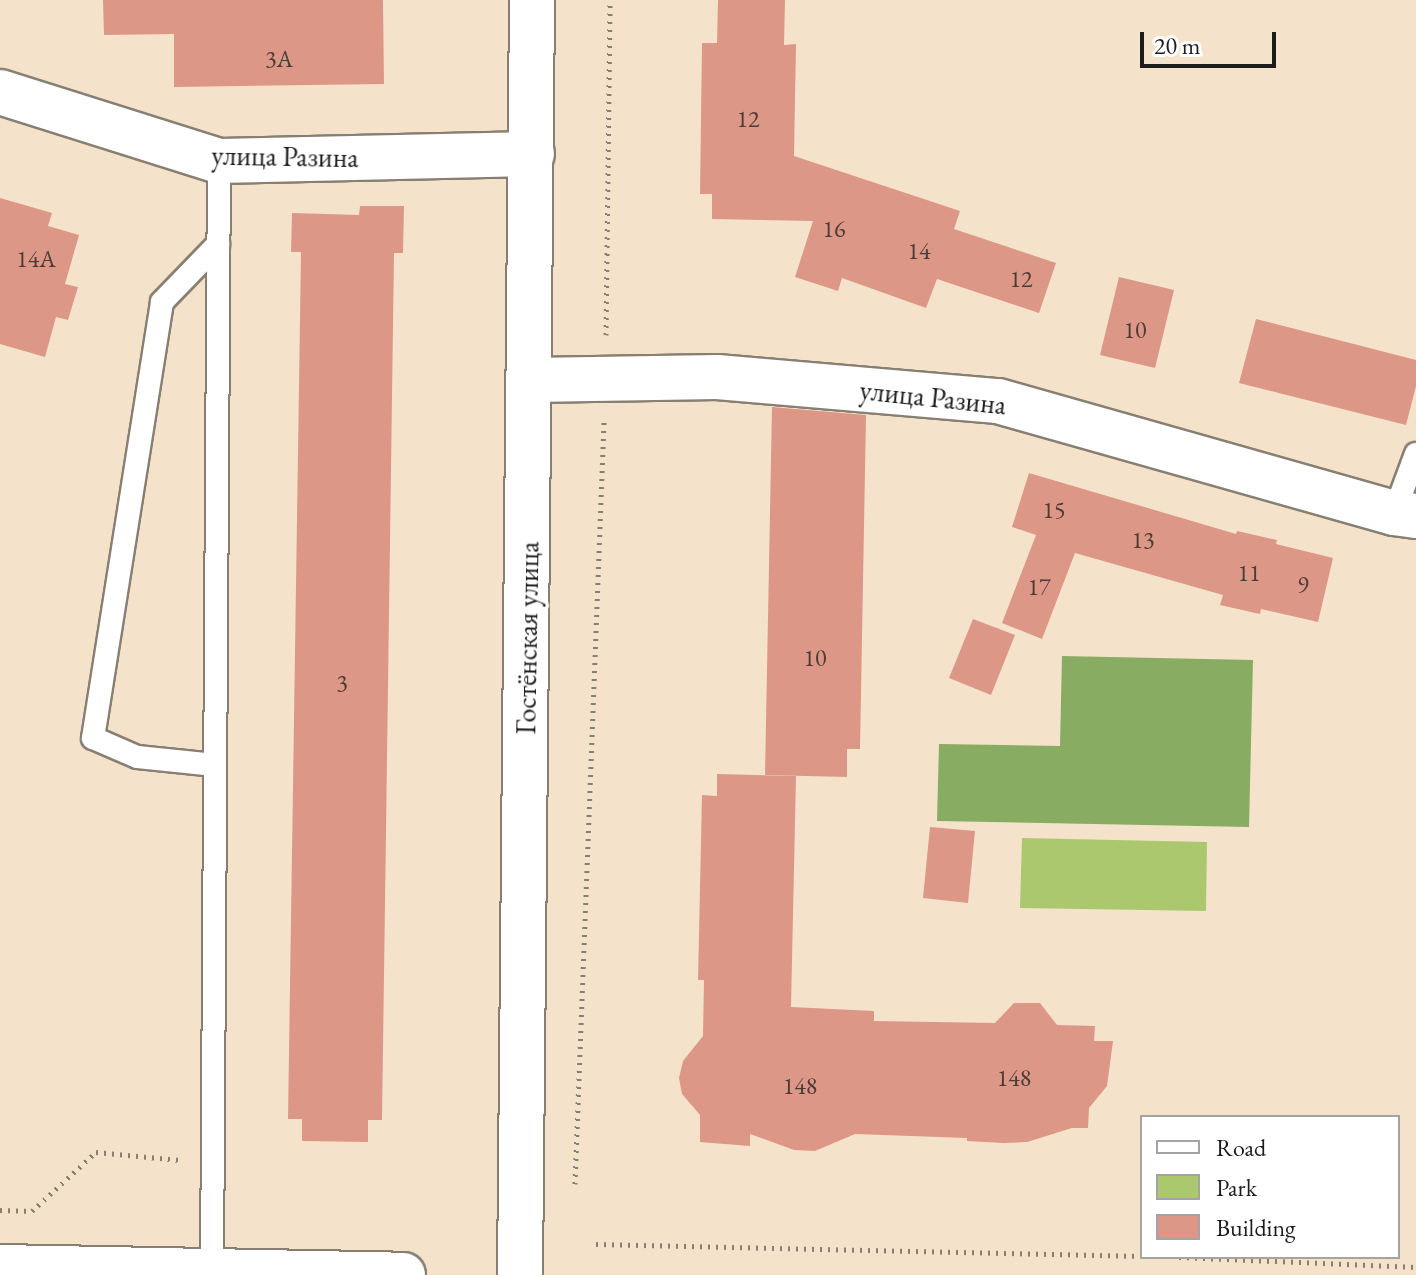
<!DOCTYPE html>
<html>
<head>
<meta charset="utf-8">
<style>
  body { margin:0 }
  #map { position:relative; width:1416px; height:1275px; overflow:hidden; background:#f5e2ca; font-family:"EB Garamond",serif }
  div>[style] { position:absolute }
  .green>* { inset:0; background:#abc86f }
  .forest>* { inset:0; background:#88ac62 }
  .building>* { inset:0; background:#dd9787 }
  .path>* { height:5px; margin-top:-2.5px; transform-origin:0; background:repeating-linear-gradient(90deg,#887f73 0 2px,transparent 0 8px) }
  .roads { filter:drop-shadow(2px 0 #887f73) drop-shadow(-2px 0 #887f73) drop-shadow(0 2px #887f73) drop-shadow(0 -2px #887f73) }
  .lane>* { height:22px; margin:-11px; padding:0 11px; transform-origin:11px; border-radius:11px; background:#fff }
  .street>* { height:44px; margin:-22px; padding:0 22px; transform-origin:22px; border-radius:22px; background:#fff }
  .secondary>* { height:44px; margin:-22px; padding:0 22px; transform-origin:22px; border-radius:22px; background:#fff }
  span { translate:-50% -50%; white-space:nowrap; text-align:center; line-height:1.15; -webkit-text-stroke:7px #fff; paint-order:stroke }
  .number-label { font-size:24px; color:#4c3b37 }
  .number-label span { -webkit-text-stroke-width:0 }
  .street-label { font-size:28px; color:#1c1c1c }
  .legend { position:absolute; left:1140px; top:1115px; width:260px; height:144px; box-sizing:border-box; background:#fff; border:2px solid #a4a4a4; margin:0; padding:10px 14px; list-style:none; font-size:24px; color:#1c1c1c }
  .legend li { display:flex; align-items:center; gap:16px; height:40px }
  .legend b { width:40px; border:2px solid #a4a4a4 }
  .scale { position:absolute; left:1140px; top:32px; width:136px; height:36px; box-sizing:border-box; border:4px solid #1c1c1c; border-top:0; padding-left:10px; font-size:24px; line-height:28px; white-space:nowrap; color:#1c1c1c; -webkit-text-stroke:6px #fff; paint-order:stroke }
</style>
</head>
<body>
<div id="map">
  <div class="green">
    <div style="clip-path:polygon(1022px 838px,1207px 842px,1206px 911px,1020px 908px)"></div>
  </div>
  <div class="forest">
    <div style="clip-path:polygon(1062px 656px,1253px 660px,1249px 827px,937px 821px,939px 744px,1060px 746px)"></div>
  </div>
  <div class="building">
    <div style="clip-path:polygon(103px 0,383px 0,384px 84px,174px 87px,174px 34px,104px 35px)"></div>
    <div style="clip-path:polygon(718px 0,785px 0,784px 45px,796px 44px,794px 156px,960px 211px,954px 229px,1056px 263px,1039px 313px,937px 279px,926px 308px,842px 278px,838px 291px,795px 277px,813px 221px,712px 219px,712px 194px,700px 194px,702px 43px,717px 43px)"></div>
    <div style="clip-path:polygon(0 198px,52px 213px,48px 226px,79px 235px,65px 284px,78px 287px,68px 320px,56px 317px,45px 357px,0 344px)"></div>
    <div style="clip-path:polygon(360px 206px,404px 206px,403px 253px,394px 253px,382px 1120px,368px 1120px,368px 1142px,302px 1141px,302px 1119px,288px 1119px,301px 252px,291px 252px,292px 213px,359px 215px)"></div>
    <div style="clip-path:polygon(1119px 277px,1174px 290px,1155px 368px,1100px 355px)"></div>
    <div style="clip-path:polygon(1256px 319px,1416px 360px,1416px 386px,1406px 425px,1239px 383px)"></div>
    <div style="clip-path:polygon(772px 407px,866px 415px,860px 749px,847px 749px,847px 777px,765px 775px)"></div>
    <div style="clip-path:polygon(1029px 473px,1236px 534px,1237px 531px,1277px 540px,1276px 544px,1333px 558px,1318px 622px,1261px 609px,1260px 614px,1220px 605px,1223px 595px,1075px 553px,1042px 639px,1002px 623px,1036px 535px,1012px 527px)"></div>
    <div style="clip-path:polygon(973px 619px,1015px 635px,991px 695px,949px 678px)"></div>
    <div style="clip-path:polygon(717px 774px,796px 776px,791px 1007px,874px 1011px,874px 1021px,995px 1023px,1014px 1003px,1040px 1003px,1057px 1025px,1095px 1026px,1094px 1041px,1113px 1041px,1107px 1086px,1089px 1108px,1088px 1128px,1072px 1128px,1027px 1142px,1003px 1143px,967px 1141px,967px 1138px,855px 1134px,815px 1151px,794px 1150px,750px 1134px,750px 1146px,700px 1142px,700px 1115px,682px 1094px,679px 1078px,683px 1061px,703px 1036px,704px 980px,698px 980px,702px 795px,717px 796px)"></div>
    <div style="clip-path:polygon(930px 827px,975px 831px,968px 903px,923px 898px)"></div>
  </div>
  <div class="path">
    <div style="left:606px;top:335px;width:335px;rotate:-89.3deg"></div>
    <div style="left:575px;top:1184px;width:764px;rotate:-87.82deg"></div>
    <div style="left:0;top:1210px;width:32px;rotate:2deg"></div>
    <div style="left:32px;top:1211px;width:87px;rotate:-42.7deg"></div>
    <div style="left:96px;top:1152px;width:84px;rotate:5.4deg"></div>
    <div style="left:596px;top:1244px;width:546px;rotate:1.26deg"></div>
    <div style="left:1179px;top:1257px;width:237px;rotate:2.4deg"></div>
  </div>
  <div class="roads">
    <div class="lane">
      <div style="left:1394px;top:513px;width:63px;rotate:-69.6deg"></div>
      <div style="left:215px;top:765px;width:78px;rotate:-174.1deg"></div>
      <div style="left:137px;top:757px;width:48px;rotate:-156.6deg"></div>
      <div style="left:93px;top:738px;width:441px;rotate:-81deg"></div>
      <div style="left:162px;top:302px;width:81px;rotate:-46deg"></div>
      <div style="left:212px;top:1271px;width:1110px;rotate:-89.64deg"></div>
    </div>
    <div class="street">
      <div style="left:0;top:92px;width:230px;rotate:17.5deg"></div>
      <div style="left:219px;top:161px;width:313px;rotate:-1.3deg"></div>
      <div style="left:531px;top:380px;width:186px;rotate:-0.9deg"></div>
      <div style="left:717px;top:377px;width:282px;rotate:4.9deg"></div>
      <div style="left:998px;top:401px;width:412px;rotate:15.8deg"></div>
      <div style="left:1394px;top:513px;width:22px;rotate:8deg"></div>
    </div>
    <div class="secondary">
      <div style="left:0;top:1267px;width:403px;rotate:1.1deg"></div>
      <div style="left:520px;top:1275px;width:1275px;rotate:-89.46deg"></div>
    </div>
  </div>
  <div class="number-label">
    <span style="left:279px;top:59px">3А</span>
    <span style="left:748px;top:119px">12</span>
    <span style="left:834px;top:229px">16</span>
    <span style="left:919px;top:251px">14</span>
    <span style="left:36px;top:259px">14А</span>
    <span style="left:1021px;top:279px">12</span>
    <span style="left:1135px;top:330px">10</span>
    <span style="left:1054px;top:510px">15</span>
    <span style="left:1143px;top:540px">13</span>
    <span style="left:1249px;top:573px">11</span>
    <span style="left:1303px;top:585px">9</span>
    <span style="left:1039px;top:587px">17</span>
    <span style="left:815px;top:658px">10</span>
    <span style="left:342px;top:683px">3</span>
    <span style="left:1014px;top:1078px">148</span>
    <span style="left:800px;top:1086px">148</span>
  </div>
  <div class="street-label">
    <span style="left:285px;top:156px;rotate:1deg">улица Разина</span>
    <span style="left:933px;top:397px;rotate:6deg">улица Разина</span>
    <span style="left:527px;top:638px;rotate:-89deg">Гостёнская улица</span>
  </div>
  <ul class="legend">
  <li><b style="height:10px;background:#fff"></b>Road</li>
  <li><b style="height:22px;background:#abc86f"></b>Park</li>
  <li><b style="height:22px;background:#dd9787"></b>Building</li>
  </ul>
  <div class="scale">20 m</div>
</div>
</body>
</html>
